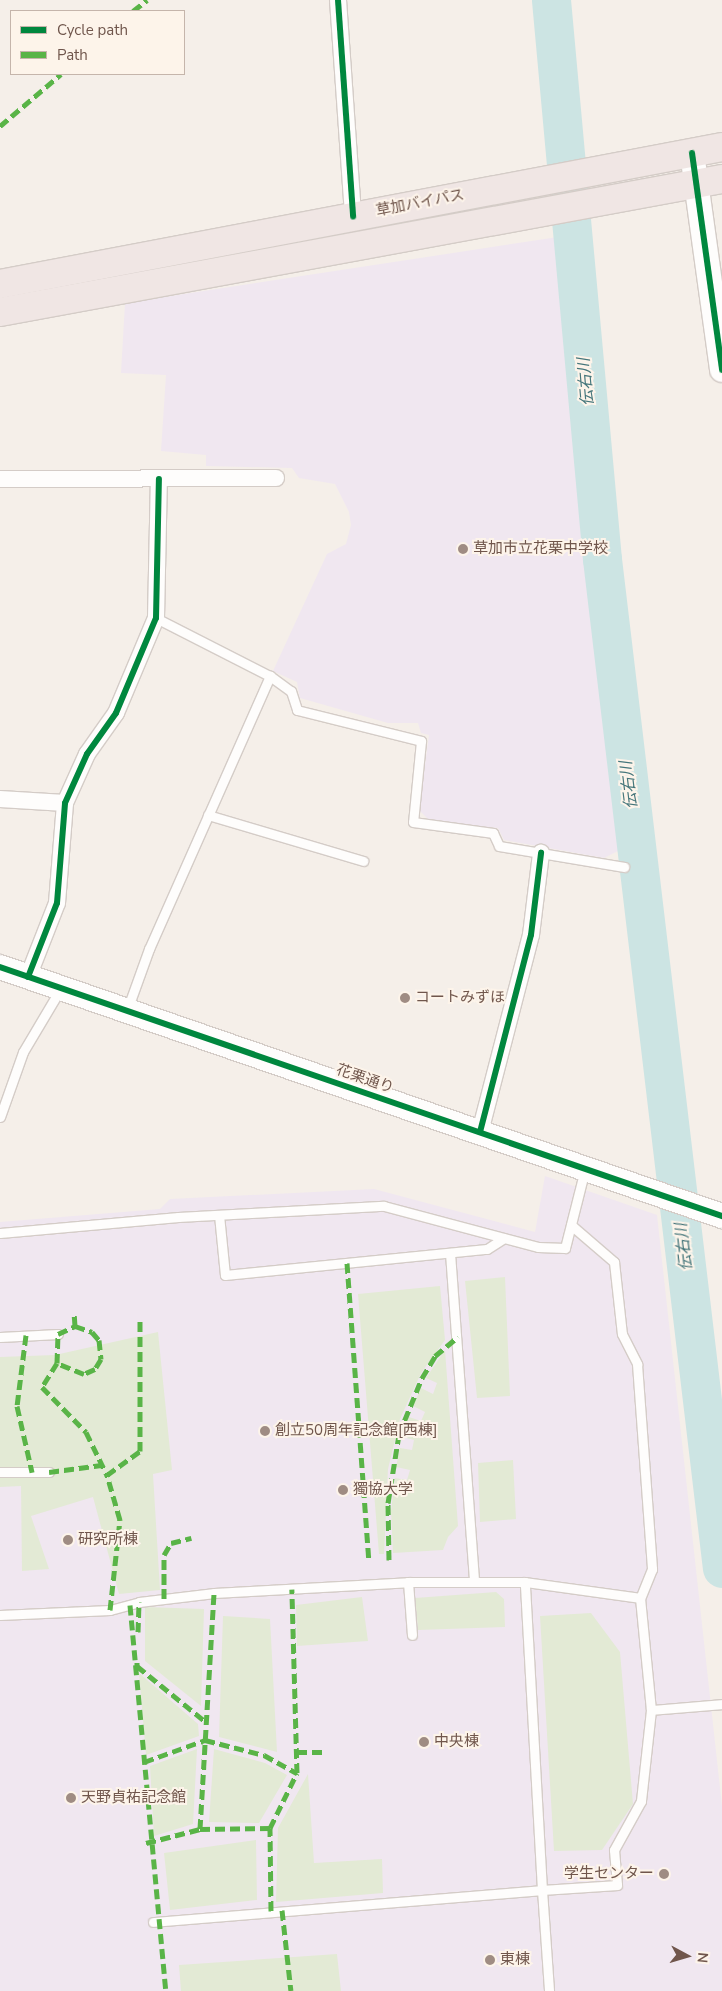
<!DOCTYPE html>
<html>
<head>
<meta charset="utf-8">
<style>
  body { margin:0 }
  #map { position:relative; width:722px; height:1991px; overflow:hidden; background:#f5efe9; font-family:"Nunito Sans","Noto Sans JP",sans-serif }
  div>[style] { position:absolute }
  .education>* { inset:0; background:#f0e7f0 }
  .green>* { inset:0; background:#e3ead5 }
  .river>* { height:39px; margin:-19.5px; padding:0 19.5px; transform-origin:19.5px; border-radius:19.5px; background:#cce4e3 }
  .roads { filter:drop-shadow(1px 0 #d4ccc7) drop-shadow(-1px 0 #d4ccc7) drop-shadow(0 1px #d4ccc7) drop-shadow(0 -1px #d4ccc7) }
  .lane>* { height:9px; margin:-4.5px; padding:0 4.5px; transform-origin:4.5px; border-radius:4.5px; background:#fefdfc }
  .street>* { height:16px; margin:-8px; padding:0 8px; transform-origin:8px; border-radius:8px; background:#fefdfc }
  .secondary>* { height:24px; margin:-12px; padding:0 12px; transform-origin:12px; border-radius:12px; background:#fefdfc }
  .highway>* { height:28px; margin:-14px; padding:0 14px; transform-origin:14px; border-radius:14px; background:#f0e6e4 }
  .quiet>* { height:5px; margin-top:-2.5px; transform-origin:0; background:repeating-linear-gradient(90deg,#59b447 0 10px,transparent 0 15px) }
  .cycleway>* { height:6px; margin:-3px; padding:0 3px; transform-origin:3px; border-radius:3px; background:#00873e }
  .dots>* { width:14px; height:14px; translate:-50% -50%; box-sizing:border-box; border:2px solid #fdf4ea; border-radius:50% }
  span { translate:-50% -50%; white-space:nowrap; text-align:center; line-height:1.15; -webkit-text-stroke:4px #fdf4ea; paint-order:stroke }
  .street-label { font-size:15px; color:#70564c }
  .poi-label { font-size:15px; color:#70564c }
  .left { translate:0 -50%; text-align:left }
  .right { translate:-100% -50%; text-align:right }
  .water-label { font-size:16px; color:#45767b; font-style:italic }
  .legend { position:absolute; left:10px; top:10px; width:175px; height:65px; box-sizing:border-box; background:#fdf4ea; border:1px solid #c5b5ab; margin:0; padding:6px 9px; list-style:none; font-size:15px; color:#70564c }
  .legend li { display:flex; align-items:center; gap:10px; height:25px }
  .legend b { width:25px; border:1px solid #c5b5ab }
  .north { position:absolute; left:662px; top:1931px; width:50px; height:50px; -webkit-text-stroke:4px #fdf4ea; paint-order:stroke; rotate:96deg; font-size:14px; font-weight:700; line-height:20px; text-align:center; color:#70564c }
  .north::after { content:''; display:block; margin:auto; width:18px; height:22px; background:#70564c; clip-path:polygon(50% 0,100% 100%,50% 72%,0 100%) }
</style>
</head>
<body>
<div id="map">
  <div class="education">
    <div style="clip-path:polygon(558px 237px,620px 850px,604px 858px,504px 840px,498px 828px,430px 821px,419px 810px,429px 735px,421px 733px,418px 723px,388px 723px,300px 698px,297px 682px,273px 671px,327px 554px,346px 544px,351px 525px,349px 512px,335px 484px,299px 478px,292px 468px,206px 466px,206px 455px,161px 451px,166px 375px,121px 373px,125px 303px)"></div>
    <div style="clip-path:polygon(545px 1176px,657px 1215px,722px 1806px,722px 1991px,0 1991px,0 1222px,160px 1209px,170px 1199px,374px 1189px,535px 1232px)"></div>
  </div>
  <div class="green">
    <div style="clip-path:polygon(505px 1277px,510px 1396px,477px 1398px,465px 1281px)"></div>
    <div style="clip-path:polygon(440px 1286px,445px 1340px,421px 1373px,400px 1419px,388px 1469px,384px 1554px,379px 1554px,358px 1294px)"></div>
    <div style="clip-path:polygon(158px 1332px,172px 1470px,153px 1474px,160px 1590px,119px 1594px,93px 1497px,31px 1516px,49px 1569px,22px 1571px,21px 1486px,0 1487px,0 1357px,55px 1355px)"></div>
    <div style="clip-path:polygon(445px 1350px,458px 1526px,448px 1537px,443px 1550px,393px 1553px,391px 1511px,395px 1478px,407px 1480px,410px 1470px,396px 1467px,400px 1448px,412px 1450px,414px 1440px,402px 1437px,409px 1417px,421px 1421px,425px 1412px,413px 1406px,421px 1388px,433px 1394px,437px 1383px,426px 1378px)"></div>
    <div style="clip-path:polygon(513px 1460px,516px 1519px,480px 1522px,478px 1463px)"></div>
    <div style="clip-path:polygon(496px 1592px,504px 1599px,505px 1627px,418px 1630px,415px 1598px)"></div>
    <div style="clip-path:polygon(362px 1597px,368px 1641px,297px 1646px,296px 1605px)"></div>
    <div style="clip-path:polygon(145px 1607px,204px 1609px,201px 1706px,145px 1661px)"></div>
    <div style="clip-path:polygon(591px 1613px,620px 1652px,633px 1804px,602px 1850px,554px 1851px,540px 1616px)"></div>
    <div style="clip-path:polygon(223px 1616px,270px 1619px,277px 1752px,219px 1737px)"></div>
    <div style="clip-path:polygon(139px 1673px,198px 1724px,199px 1736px,146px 1755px)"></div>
    <div style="clip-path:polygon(197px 1749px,193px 1824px,154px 1836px,150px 1766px)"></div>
    <div style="clip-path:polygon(214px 1749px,265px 1763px,287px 1775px,259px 1823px,209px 1822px)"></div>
    <div style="clip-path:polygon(308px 1774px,314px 1863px,382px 1859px,383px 1893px,276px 1902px,278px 1828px)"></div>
    <div style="clip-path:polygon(256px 1840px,257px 1900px,170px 1910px,164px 1853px)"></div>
    <div style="clip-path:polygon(337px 1954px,341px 1991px,181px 1991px,179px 1965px)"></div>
  </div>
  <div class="river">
    <div style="left:551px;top:0;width:561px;rotate:84.79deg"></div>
    <div style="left:602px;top:559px;width:1016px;rotate:83.22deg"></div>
  </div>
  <div class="roads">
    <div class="lane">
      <div style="left:156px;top:618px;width:128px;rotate:27deg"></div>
      <div style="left:208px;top:815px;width:162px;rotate:16.5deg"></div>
      <div style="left:127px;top:1010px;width:65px;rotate:-70.2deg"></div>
      <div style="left:149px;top:949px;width:299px;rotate:-66.1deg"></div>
      <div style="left:270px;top:676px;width:26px;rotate:36deg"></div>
      <div style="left:291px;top:691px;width:20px;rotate:72deg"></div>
      <div style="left:297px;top:710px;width:128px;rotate:14deg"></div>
      <div style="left:421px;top:741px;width:81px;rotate:95.6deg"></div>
      <div style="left:413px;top:822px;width:81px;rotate:7.8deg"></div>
      <div style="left:493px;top:833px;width:14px;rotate:65deg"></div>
      <div style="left:499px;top:846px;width:127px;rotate:9.5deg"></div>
      <div style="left:0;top:1117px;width:69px;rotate:-70.5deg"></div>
      <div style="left:23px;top:1052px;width:74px;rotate:-59.3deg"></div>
      <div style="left:219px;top:1215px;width:60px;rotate:84.3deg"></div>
      <div style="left:225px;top:1275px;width:263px;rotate:-5.7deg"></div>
      <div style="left:487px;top:1249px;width:20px;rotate:-33deg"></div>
      <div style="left:571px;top:1225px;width:57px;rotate:40.7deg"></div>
      <div style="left:614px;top:1262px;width:72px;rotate:83.7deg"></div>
      <div style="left:622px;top:1334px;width:34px;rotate:63deg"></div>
      <div style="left:637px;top:1364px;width:206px;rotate:85.8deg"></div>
      <div style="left:652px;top:1569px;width:31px;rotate:112deg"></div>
      <div style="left:640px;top:1598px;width:113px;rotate:84.4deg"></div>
      <div style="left:651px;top:1710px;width:92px;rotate:96.3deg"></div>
      <div style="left:641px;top:1801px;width:56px;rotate:118.9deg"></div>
      <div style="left:614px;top:1850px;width:35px;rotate:85deg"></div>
      <div style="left:617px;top:1885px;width:75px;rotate:176.2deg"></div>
      <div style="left:542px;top:1890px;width:308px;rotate:-93.2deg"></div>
      <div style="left:525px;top:1582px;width:116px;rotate:7.9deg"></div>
      <div style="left:0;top:1233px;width:179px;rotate:-5.1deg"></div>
      <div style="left:178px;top:1217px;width:206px;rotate:-3.1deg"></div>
      <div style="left:384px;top:1206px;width:159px;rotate:14.9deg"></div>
      <div style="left:538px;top:1247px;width:27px;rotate:2deg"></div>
      <div style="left:565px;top:1248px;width:81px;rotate:-75.8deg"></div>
      <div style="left:450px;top:1253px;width:328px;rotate:85.8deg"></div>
      <div style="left:0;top:1337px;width:58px;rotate:-3deg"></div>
      <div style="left:0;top:1472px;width:49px"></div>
      <div style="left:408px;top:1582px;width:53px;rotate:85.7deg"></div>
      <div style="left:0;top:1615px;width:110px;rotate:-2.6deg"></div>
      <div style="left:110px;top:1610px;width:30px;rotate:-15deg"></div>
      <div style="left:139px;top:1602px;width:76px;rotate:-6.8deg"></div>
      <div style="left:214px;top:1593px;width:194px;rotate:-3.2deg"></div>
      <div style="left:408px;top:1582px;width:117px"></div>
      <div style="left:651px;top:1710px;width:71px;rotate:-4.8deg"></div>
      <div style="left:153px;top:1922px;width:390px;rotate:-4.7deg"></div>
      <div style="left:542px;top:1890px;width:101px;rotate:86deg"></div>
    </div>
    <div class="street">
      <div style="left:338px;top:0;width:217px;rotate:86deg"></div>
      <div style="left:0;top:479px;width:276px;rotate:-0.2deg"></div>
      <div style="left:0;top:799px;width:65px;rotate:3.5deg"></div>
      <div style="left:28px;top:977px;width:79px;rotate:-68.6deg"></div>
      <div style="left:57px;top:903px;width:100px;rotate:-85.4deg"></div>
      <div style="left:65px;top:803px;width:54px;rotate:-65.8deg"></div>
      <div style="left:87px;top:754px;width:50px;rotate:-54.7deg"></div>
      <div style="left:116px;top:713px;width:103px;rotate:-67.2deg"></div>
      <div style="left:156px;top:618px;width:139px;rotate:-88.8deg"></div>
      <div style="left:480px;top:1132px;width:203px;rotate:-75.5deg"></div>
      <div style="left:531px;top:935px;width:83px;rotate:-83deg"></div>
    </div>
    <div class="secondary">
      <div style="left:692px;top:153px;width:219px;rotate:82.1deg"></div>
      <div style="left:0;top:967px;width:764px;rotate:19.03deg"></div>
    </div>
    <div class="highway">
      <div style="left:0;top:284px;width:735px;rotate:-10.74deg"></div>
      <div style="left:0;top:312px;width:734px;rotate:-10.44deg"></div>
    </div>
  </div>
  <div class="quiet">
    <div style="left:133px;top:11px;width:18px;rotate:-38deg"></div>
    <div style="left:0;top:126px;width:80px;rotate:-40.4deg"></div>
    <div style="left:347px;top:1263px;width:299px;rotate:85.8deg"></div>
    <div style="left:75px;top:1326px;width:18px;rotate:19deg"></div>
    <div style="left:92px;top:1332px;width:11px;rotate:49deg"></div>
    <div style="left:99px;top:1340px;width:19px;rotate:84deg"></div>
    <div style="left:101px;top:1359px;width:12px;rotate:121deg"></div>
    <div style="left:95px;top:1369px;width:12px;rotate:156deg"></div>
    <div style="left:84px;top:1374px;width:29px;rotate:-158deg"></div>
    <div style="left:57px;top:1363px;width:28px;rotate:122deg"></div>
    <div style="left:42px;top:1387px;width:63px;rotate:45.6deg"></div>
    <div style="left:86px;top:1432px;width:48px;rotate:64deg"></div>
    <div style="left:26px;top:1335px;width:72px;rotate:97.2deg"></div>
    <div style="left:17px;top:1406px;width:68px;rotate:77.2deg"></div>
    <div style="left:57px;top:1363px;width:29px;rotate:-88deg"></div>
    <div style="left:58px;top:1334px;width:19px;rotate:-25deg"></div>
    <div style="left:75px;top:1326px;width:13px;rotate:-94deg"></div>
    <div style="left:49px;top:1472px;width:53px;rotate:-7.5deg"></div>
    <div style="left:389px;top:1560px;width:57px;rotate:-91deg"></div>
    <div style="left:388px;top:1503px;width:70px;rotate:-80.9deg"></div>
    <div style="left:399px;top:1434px;width:61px;rotate:-67.7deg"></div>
    <div style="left:422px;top:1378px;width:26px;rotate:-59deg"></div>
    <div style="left:435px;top:1356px;width:30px;rotate:-40deg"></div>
    <div style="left:164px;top:1599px;width:44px;rotate:-90deg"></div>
    <div style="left:164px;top:1555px;width:14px;rotate:-60deg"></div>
    <div style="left:171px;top:1543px;width:21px;rotate:-14deg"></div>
    <div style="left:130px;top:1605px;width:388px;rotate:84.7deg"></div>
    <div style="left:110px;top:1610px;width:91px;rotate:-83.7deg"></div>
    <div style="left:120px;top:1520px;width:47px;rotate:-106.1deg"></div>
    <div style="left:107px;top:1475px;width:41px;rotate:-36deg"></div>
    <div style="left:140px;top:1451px;width:134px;rotate:-90deg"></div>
    <div style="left:138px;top:1632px;width:30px;rotate:-88deg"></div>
    <div style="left:137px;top:1662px;width:4px;rotate:90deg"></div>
    <div style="left:137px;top:1666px;width:89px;rotate:39.1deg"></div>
    <div style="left:297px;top:1752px;width:27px"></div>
    <div style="left:144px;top:1762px;width:65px;rotate:-19.8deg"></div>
    <div style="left:205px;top:1740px;width:61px;rotate:14.3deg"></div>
    <div style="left:264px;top:1755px;width:38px;rotate:29deg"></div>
    <div style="left:200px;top:1829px;width:70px;rotate:-0.8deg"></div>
    <div style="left:146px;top:1843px;width:56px;rotate:-14.5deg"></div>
    <div style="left:200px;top:1829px;width:236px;rotate:-86.6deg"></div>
    <div style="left:282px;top:1910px;width:81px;rotate:83.7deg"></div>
    <div style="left:271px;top:1911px;width:83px;rotate:-90.7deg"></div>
    <div style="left:270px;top:1828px;width:61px;rotate:-63.9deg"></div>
    <div style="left:297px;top:1773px;width:184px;rotate:-91.6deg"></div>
  </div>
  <div class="cycleway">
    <div style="left:338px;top:0;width:217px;rotate:86deg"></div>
    <div style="left:692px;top:153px;width:219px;rotate:82.1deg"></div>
    <div style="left:0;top:967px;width:764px;rotate:19.03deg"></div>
    <div style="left:28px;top:977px;width:79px;rotate:-68.6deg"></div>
    <div style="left:57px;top:903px;width:100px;rotate:-85.4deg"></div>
    <div style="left:65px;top:803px;width:54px;rotate:-65.8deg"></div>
    <div style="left:87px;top:754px;width:50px;rotate:-54.7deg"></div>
    <div style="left:116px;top:713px;width:103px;rotate:-67.2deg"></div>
    <div style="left:156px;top:618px;width:139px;rotate:-88.8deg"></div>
    <div style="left:480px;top:1132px;width:203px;rotate:-75.5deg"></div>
    <div style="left:531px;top:935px;width:83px;rotate:-83deg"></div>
  </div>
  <div class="dots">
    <div style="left:463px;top:549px;background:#9f8c83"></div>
    <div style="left:405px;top:998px;background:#9f8c83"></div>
    <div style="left:265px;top:1431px;background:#9f8c83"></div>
    <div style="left:343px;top:1490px;background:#9f8c83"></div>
    <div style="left:68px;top:1540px;background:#9f8c83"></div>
    <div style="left:424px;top:1742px;background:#9f8c83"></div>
    <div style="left:71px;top:1798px;background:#9f8c83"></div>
    <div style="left:664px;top:1874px;background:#9f8c83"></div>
    <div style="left:490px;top:1960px;background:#9f8c83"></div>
  </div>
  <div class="street-label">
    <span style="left:420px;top:203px;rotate:-11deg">草加バイパス</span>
    <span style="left:365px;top:1079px;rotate:19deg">花栗通り</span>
  </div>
  <div class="poi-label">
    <span class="left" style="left:473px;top:549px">草加市立花栗中学校</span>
    <span class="left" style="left:415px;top:998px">コートみずほ</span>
    <span class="left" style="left:275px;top:1431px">創立50周年記念館[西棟]</span>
    <span class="left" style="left:353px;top:1490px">獨協大学</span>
    <span class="left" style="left:78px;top:1540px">研究所棟</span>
    <span class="left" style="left:434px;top:1742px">中央棟</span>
    <span class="left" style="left:81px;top:1798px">天野貞祐記念館</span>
    <span class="right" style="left:654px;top:1874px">学生センター</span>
    <span class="left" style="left:500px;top:1960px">東棟</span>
  </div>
  <div class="water-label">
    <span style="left:586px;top:382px;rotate:-95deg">伝右川</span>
    <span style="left:629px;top:785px;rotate:-97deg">伝右川</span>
    <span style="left:684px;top:1247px;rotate:-97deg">伝右川</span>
  </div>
  <ul class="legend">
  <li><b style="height:6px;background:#00873e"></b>Cycle path</li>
  <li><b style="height:6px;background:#59b447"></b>Path</li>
  </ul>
  <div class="north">N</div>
</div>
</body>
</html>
